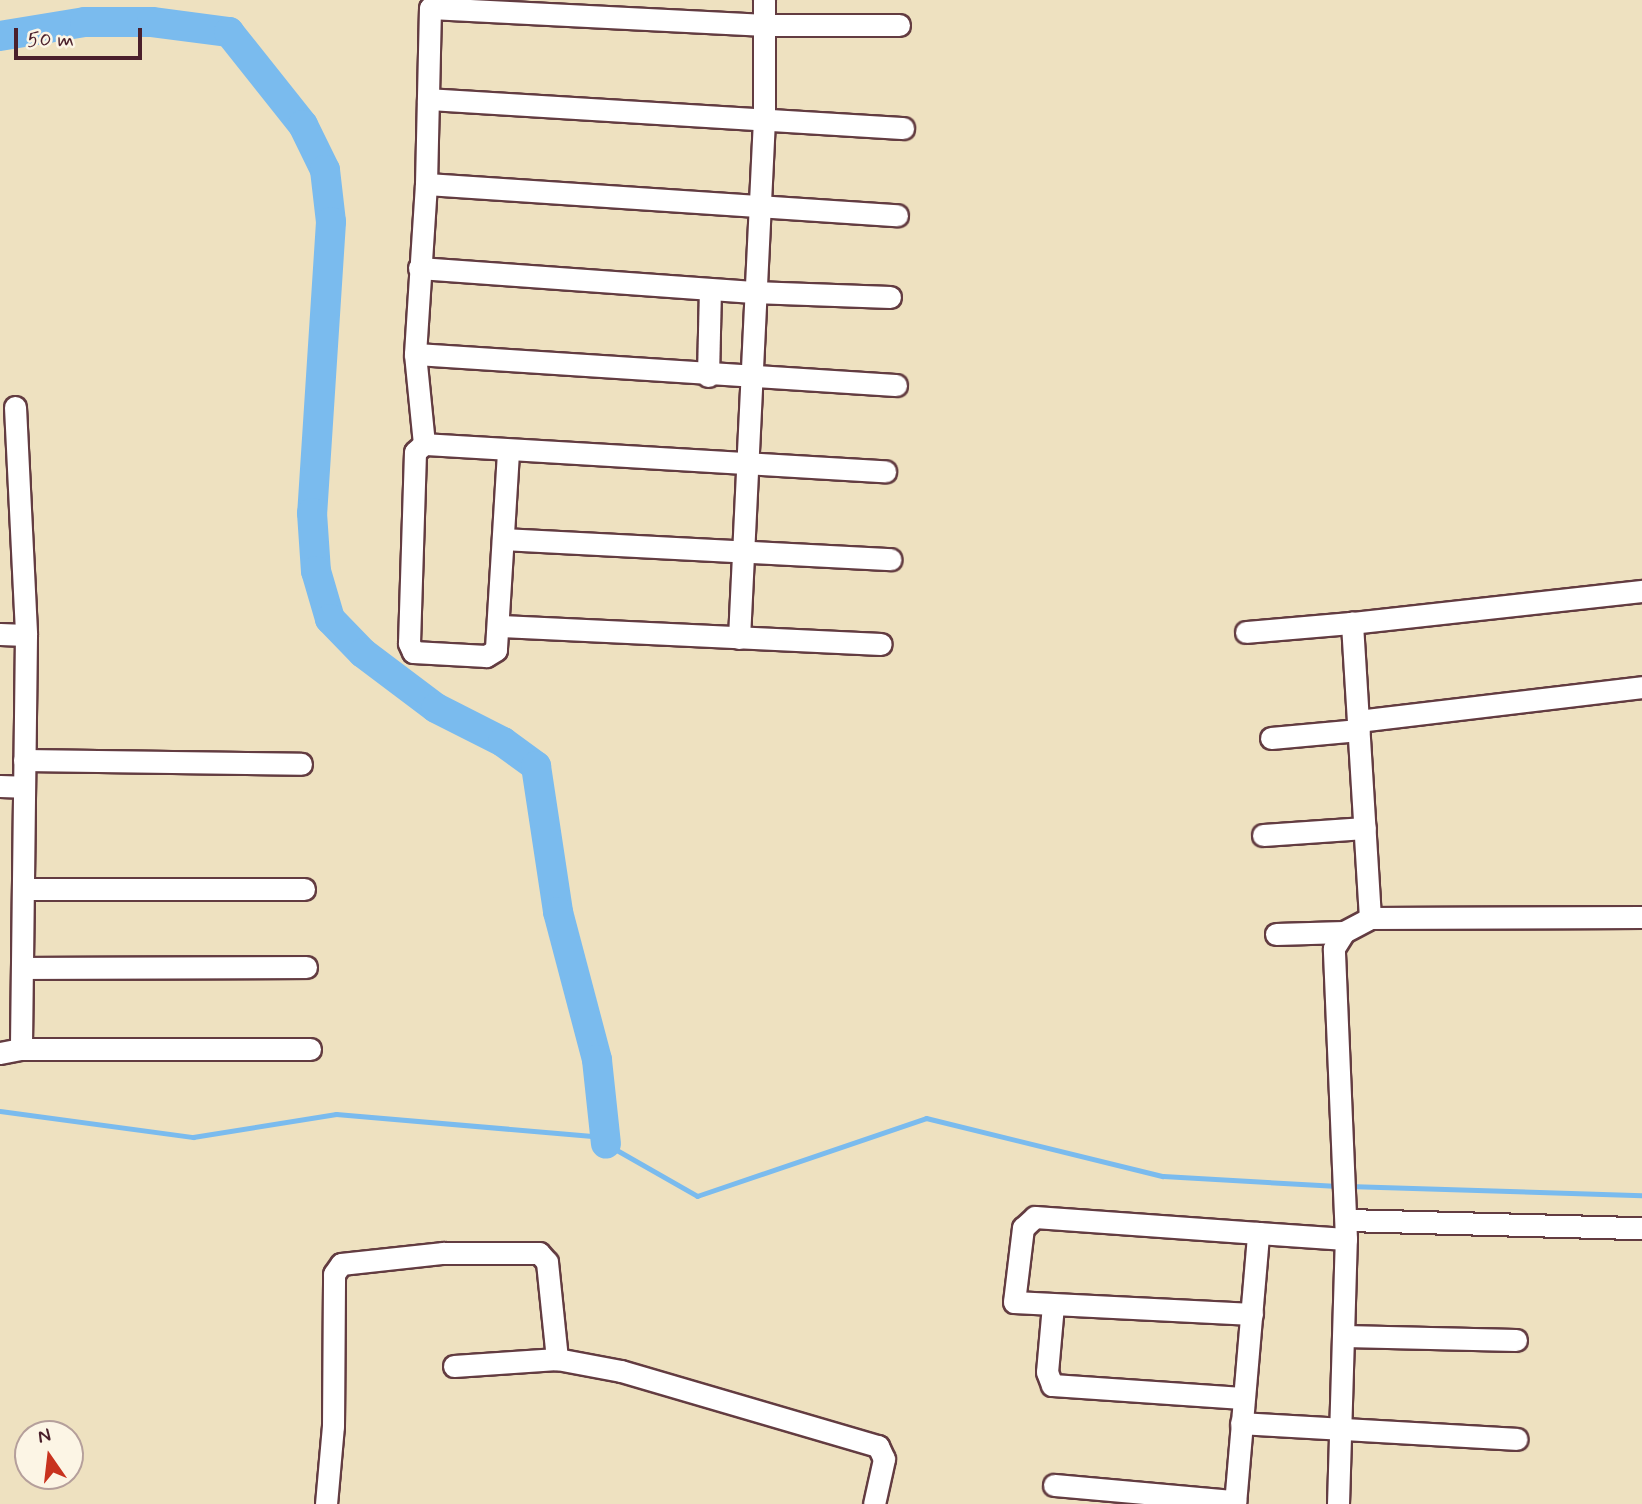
<!DOCTYPE html>
<html>
<head>
<meta charset="utf-8">
<style>
  body { margin:0 }
  #map { position:relative; width:1642px; height:1504px; overflow:hidden; background:#eee1c0; font-family:Mynerve,sans-serif }
  div>[style] { position:absolute }
  .stream>* { height:5px; margin:-2.5px; padding:0 2.5px; transform-origin:2.5px; border-radius:2.5px; background:#7abbee }
  .river>* { height:30px; margin:-15px; padding:0 15px; transform-origin:15px; border-radius:15px; background:#7abbee }
  .roads { filter:drop-shadow(2px 0 #633c41) drop-shadow(-2px 0 #633c41) drop-shadow(0 2px #633c41) drop-shadow(0 -2px #633c41) }
  .minor>* { height:21px; margin:-10.5px; padding:0 10.5px; transform-origin:10.5px; border-radius:10.5px; background:#fff }
  span { translate:-50% -50%; white-space:nowrap; text-align:center; line-height:1.15; -webkit-text-stroke:7px #fcf5e5; paint-order:stroke }
  .north { position:absolute; left:14px; top:1420px; width:70px; height:70px; box-sizing:border-box; background:#fcf5e5; border:2px solid #b59f9b; border-radius:50%; rotate:346deg; font-size:19px; font-weight:700; line-height:28px; text-align:center; color:#4a1f2b }
  .north::after { content:''; display:block; margin:auto; width:24px; height:32px; background:#c8321e; clip-path:polygon(50% 0,100% 100%,50% 72%,0 100%) }
  .scale { position:absolute; left:14px; top:28px; width:128px; height:32px; box-sizing:border-box; border:4px solid #4a1f2b; border-top:0; padding-left:9px; font-size:21px; line-height:24px; white-space:nowrap; color:#4a1f2b; -webkit-text-stroke:5px #fcf5e5; paint-order:stroke }
</style>
</head>
<body>
<div id="map">
  <div class="stream">
    <div style="left:0;top:1111px;width:195px;rotate:7.7deg"></div>
    <div style="left:193px;top:1137px;width:145px;rotate:-9.1deg"></div>
    <div style="left:336px;top:1114px;width:257px;rotate:4.9deg"></div>
    <div style="left:592px;top:1136px;width:121px;rotate:29.7deg"></div>
    <div style="left:697px;top:1196px;width:242px;rotate:-18.8deg"></div>
    <div style="left:926px;top:1118px;width:244px;rotate:13.8deg"></div>
    <div style="left:1163px;top:1176px;width:175px;rotate:3.3deg"></div>
    <div style="left:1348px;top:1186px;width:294px;rotate:1.8deg"></div>
  </div>
  <div class="river">
    <div style="left:0;top:36px;width:86px;rotate:-9.4deg"></div>
    <div style="left:85px;top:22px;width:67px"></div>
    <div style="left:152px;top:22px;width:78px;rotate:7.4deg"></div>
    <div style="left:229px;top:32px;width:119px;rotate:51.5deg"></div>
    <div style="left:303px;top:125px;width:50px;rotate:63.9deg"></div>
    <div style="left:325px;top:170px;width:52px;rotate:83.4deg"></div>
    <div style="left:331px;top:222px;width:292px;rotate:93.7deg"></div>
    <div style="left:312px;top:513px;width:58px;rotate:86.1deg"></div>
    <div style="left:316px;top:571px;width:50px;rotate:73.7deg"></div>
    <div style="left:330px;top:619px;width:47px;rotate:45.9deg"></div>
    <div style="left:363px;top:653px;width:91px;rotate:37deg"></div>
    <div style="left:436px;top:708px;width:75px;rotate:26.9deg"></div>
    <div style="left:503px;top:742px;width:41px;rotate:36deg"></div>
    <div style="left:536px;top:766px;width:148px;rotate:81.4deg"></div>
    <div style="left:558px;top:912px;width:153px;rotate:75.2deg"></div>
    <div style="left:597px;top:1060px;width:84px;rotate:83.9deg"></div>
  </div>
  <div class="roads">
    <div class="minor">
      <div style="left:428px;top:99px;width:476px;rotate:3.5deg"></div>
      <div style="left:426px;top:184px;width:472px;rotate:3.8deg"></div>
      <div style="left:419px;top:268px;width:335px;rotate:4.1deg"></div>
      <div style="left:753px;top:292px;width:137px;rotate:2.1deg"></div>
      <div style="left:415px;top:354px;width:482px;rotate:3.7deg"></div>
      <div style="left:708px;top:376px;width:86px;rotate:-88.7deg"></div>
      <div style="left:15px;top:407px;width:228px;rotate:87.2deg"></div>
      <div style="left:26px;top:635px;width:414px;rotate:90.7deg"></div>
      <div style="left:424px;top:444px;width:90px;rotate:-95.7deg"></div>
      <div style="left:415px;top:354px;width:170px;rotate:-86.3deg"></div>
      <div style="left:426px;top:184px;width:176px;rotate:-88.7deg"></div>
      <div style="left:430px;top:8px;width:336px;rotate:2.9deg"></div>
      <div style="left:766px;top:25px;width:133px"></div>
      <div style="left:508px;top:452px;width:198px;rotate:93.5deg"></div>
      <div style="left:496px;top:650px;width:12px;rotate:149deg"></div>
      <div style="left:486px;top:656px;width:73px;rotate:-176.9deg"></div>
      <div style="left:413px;top:652px;width:10px;rotate:-114deg"></div>
      <div style="left:409px;top:643px;width:191px;rotate:-88.2deg"></div>
      <div style="left:415px;top:452px;width:12px;rotate:-42deg"></div>
      <div style="left:424px;top:444px;width:462px;rotate:3.4deg"></div>
      <div style="left:503px;top:539px;width:388px;rotate:3deg"></div>
      <div style="left:501px;top:626px;width:380px;rotate:2.7deg"></div>
      <div style="left:1246px;top:632px;width:106px;rotate:-4.9deg"></div>
      <div style="left:0;top:634px;width:26px;rotate:2deg"></div>
      <div style="left:739px;top:638px;width:519px;rotate:-87.24deg"></div>
      <div style="left:764px;top:120px;width:120px;rotate:-90deg"></div>
      <div style="left:1358px;top:721px;width:286px;rotate:-6.8deg"></div>
      <div style="left:1271px;top:738px;width:88px;rotate:-5.2deg"></div>
      <div style="left:24px;top:760px;width:277px;rotate:0.8deg"></div>
      <div style="left:0;top:786px;width:23px;rotate:2deg"></div>
      <div style="left:1263px;top:835px;width:102px;rotate:-3.9deg"></div>
      <div style="left:23px;top:889px;width:281px"></div>
      <div style="left:1370px;top:918px;width:272px;rotate:-0.2deg"></div>
      <div style="left:1276px;top:934px;width:68px;rotate:-1.7deg"></div>
      <div style="left:23px;top:968px;width:283px;rotate:-0.2deg"></div>
      <div style="left:0;top:1053px;width:21px;rotate:-11deg"></div>
      <div style="left:21px;top:1049px;width:289px"></div>
      <div style="left:1347px;top:1220px;width:295px;rotate:1.6deg"></div>
      <div style="left:1053px;top:1305px;width:67px;rotate:95.1deg"></div>
      <div style="left:1047px;top:1372px;width:14px;rotate:69deg"></div>
      <div style="left:1052px;top:1385px;width:191px;rotate:3.9deg"></div>
      <div style="left:1252px;top:1314px;width:238px;rotate:-177.1deg"></div>
      <div style="left:1014px;top:1302px;width:75px;rotate:-83.1deg"></div>
      <div style="left:1023px;top:1228px;width:16px;rotate:-43deg"></div>
      <div style="left:1035px;top:1217px;width:224px;rotate:4.1deg"></div>
      <div style="left:1344px;top:1336px;width:172px;rotate:1.3deg"></div>
      <div style="left:454px;top:1366px;width:103px;rotate:-3.9deg"></div>
      <div style="left:557px;top:1359px;width:65px;rotate:10.6deg"></div>
      <div style="left:621px;top:1371px;width:268px;rotate:16.3deg"></div>
      <div style="left:878px;top:1446px;width:14px;rotate:65deg"></div>
      <div style="left:884px;top:1459px;width:46px;rotate:102.5deg"></div>
      <div style="left:1241px;top:1423px;width:276px;rotate:3.3deg"></div>
      <div style="left:1054px;top:1485px;width:182px;rotate:5.1deg"></div>
      <div style="left:326px;top:1504px;width:78px;rotate:-84.9deg"></div>
      <div style="left:333px;top:1426px;width:152px;rotate:-89.6deg"></div>
      <div style="left:334px;top:1274px;width:12px;rotate:-55deg"></div>
      <div style="left:341px;top:1264px;width:103px;rotate:-6.2deg"></div>
      <div style="left:443px;top:1253px;width:96px"></div>
      <div style="left:539px;top:1253px;width:12px;rotate:48deg"></div>
      <div style="left:547px;top:1262px;width:98px;rotate:84.1deg"></div>
      <div style="left:1235px;top:1504px;width:272px;rotate:-85.1deg"></div>
      <div style="left:1258px;top:1233px;width:88px;rotate:3.9deg"></div>
      <div style="left:1346px;top:1239px;width:291px;rotate:-92.4deg"></div>
      <div style="left:1334px;top:948px;width:19px;rotate:-58deg"></div>
      <div style="left:1344px;top:932px;width:30px;rotate:-28deg"></div>
      <div style="left:1370px;top:918px;width:296px;rotate:-93.5deg"></div>
      <div style="left:1352px;top:623px;width:292px;rotate:-6.3deg"></div>
      <div style="left:1338px;top:1504px;width:265px;rotate:-88.3deg"></div>
    </div>
  </div>
  <div class="north">N</div>
  <div class="scale">50 m</div>
</div>
</body>
</html>
